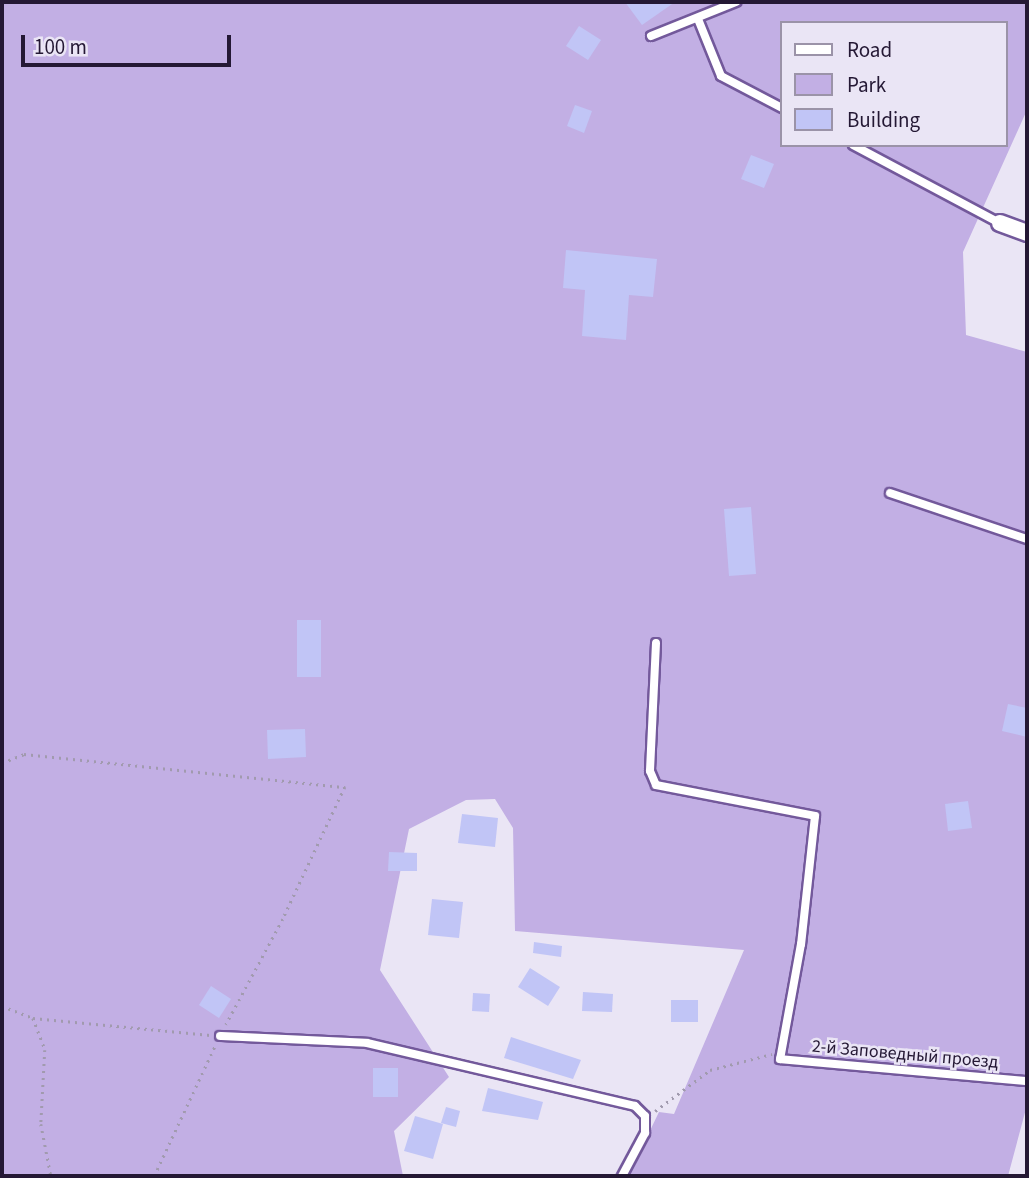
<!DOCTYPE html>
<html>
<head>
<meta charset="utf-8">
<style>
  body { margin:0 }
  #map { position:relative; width:1029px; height:1178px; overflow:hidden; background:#eae5f5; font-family:"Source Sans 3",sans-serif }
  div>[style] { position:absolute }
  .green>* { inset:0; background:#c2afe4 }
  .building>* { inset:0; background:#c1c5f6 }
  .path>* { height:2.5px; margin-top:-1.25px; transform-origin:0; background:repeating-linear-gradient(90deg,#a19aae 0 2px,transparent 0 7px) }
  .roads { filter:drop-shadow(2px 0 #73599b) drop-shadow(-2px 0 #73599b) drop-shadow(0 2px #73599b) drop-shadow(0 -2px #73599b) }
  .lane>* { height:8px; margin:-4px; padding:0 4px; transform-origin:4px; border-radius:4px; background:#fff }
  .street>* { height:16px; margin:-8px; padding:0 8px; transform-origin:8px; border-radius:8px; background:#fff }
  span { translate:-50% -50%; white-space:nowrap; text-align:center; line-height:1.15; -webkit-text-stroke:5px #eae5f5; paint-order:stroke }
  .street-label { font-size:18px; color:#241834 }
  .frame { position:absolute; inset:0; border:4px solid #241834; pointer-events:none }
  .legend { position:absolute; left:780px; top:21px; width:228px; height:126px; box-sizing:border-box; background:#eae5f5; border:2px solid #9b93a8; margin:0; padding:9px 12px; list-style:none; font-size:21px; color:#241834 }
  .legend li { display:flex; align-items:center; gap:14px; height:35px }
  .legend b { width:35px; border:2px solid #9b93a8 }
  .scale { position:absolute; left:21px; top:35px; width:210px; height:32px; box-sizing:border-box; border:4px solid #241834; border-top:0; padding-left:9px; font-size:21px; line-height:24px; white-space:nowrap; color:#241834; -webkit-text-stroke:5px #eae5f5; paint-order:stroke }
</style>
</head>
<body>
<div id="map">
  <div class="green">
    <div style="clip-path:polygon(evenodd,2px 2px,1027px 2px,1027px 110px,963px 252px,966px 335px,1027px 352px,1027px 1105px,1008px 1176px,628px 1176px,659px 1112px,674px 1114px,744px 950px,515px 931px,513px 828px,495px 799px,466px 800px,409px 829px,380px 970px,449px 1077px,394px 1131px,403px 1176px,2px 1176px,2px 2px,782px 23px,1006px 23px,1006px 145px,782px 145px,782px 23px)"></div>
  </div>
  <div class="building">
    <div style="clip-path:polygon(625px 2px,675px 2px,642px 25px)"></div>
    <div style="clip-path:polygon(579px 26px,601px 40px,588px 60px,566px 46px)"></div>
    <div style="clip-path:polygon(575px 105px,592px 111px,584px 133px,567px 126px)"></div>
    <div style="clip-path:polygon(751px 155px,774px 164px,764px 188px,741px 179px)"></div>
    <div style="clip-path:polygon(566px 250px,657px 259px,653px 297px,629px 295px,626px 340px,582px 336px,585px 290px,563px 288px)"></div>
    <div style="clip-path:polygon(751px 507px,756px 574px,729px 576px,724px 509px)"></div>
    <div style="clip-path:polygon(297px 620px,321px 620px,321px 677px,297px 677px)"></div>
    <div style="clip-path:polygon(1008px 704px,1027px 708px,1027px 737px,1002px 731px)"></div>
    <div style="clip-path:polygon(305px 729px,306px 757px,268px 759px,267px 730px)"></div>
    <div style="clip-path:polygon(968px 801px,972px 828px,948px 831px,945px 804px)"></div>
    <div style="clip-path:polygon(462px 814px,498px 818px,495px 847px,458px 843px)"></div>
    <div style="clip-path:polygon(389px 852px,417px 853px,417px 871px,388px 871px)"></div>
    <div style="clip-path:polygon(432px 899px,463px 902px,459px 938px,428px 935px)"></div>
    <div style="clip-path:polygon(534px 942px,562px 946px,561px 957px,533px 953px)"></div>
    <div style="clip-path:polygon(530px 968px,560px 987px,548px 1006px,518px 987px)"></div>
    <div style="clip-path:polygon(211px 986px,231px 999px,219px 1018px,199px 1005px)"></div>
    <div style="clip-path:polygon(583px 992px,613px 994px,612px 1012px,582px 1011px)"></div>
    <div style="clip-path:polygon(473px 993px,490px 994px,489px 1012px,472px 1011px)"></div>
    <div style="clip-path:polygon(671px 1000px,698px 1000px,698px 1022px,671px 1022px)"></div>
    <div style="clip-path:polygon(511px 1037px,581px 1060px,573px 1079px,504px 1058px)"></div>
    <div style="clip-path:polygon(373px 1068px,398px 1068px,398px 1097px,373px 1097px)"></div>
    <div style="clip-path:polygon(488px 1088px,543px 1102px,538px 1120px,482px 1111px)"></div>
    <div style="clip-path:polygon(446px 1107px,460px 1111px,456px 1127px,441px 1123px)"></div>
    <div style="clip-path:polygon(415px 1116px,443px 1124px,433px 1159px,404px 1151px)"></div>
  </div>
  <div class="path">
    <div style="left:2px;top:763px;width:24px;rotate:-22deg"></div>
    <div style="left:24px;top:754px;width:323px;rotate:5.9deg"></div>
    <div style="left:345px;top:787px;width:146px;rotate:115.2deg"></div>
    <div style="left:283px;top:919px;width:120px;rotate:118.3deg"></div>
    <div style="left:2px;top:1006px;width:33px;rotate:21deg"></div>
    <div style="left:33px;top:1018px;width:178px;rotate:5.5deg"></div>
    <div style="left:33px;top:1018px;width:34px;rotate:69deg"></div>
    <div style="left:45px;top:1050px;width:74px;rotate:93.1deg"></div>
    <div style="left:41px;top:1124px;width:53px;rotate:79.1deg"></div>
    <div style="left:655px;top:1111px;width:69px;rotate:-36.7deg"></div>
    <div style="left:710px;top:1070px;width:64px;rotate:-14.5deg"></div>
    <div style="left:154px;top:1176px;width:144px;rotate:-64.9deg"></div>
  </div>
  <div class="roads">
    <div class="lane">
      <div style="left:698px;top:19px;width:61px;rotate:68deg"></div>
      <div style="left:721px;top:76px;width:69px;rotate:27.7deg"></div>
      <div style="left:651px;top:36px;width:92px;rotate:-21.8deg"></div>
      <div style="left:853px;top:145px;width:166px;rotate:28deg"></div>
      <div style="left:890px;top:493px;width:145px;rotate:18.6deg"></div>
      <div style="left:656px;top:643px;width:128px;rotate:92.7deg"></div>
      <div style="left:650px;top:771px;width:15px;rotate:67deg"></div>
      <div style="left:656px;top:785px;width:162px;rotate:11deg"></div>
      <div style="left:815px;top:816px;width:129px;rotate:96.2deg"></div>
      <div style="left:801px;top:944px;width:117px;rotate:100.3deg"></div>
      <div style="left:780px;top:1059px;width:248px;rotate:5.1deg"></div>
      <div style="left:220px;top:1036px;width:147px;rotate:2.7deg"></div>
      <div style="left:367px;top:1043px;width:275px;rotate:13.2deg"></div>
      <div style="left:635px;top:1106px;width:14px;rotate:45deg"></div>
      <div style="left:645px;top:1116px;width:17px;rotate:90deg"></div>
      <div style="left:645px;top:1133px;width:49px;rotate:118.1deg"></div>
    </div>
    <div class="street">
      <div style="left:1000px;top:223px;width:29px;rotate:20deg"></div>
    </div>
  </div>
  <div class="street-label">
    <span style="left:905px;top:1055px;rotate:5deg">2-й Заповедный проезд</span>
  </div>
  <div class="frame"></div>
  <ul class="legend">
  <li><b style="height:9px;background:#fff"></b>Road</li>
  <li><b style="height:19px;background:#c2afe4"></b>Park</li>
  <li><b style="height:19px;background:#c1c5f6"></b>Building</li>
  </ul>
  <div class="scale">100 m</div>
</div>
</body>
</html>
